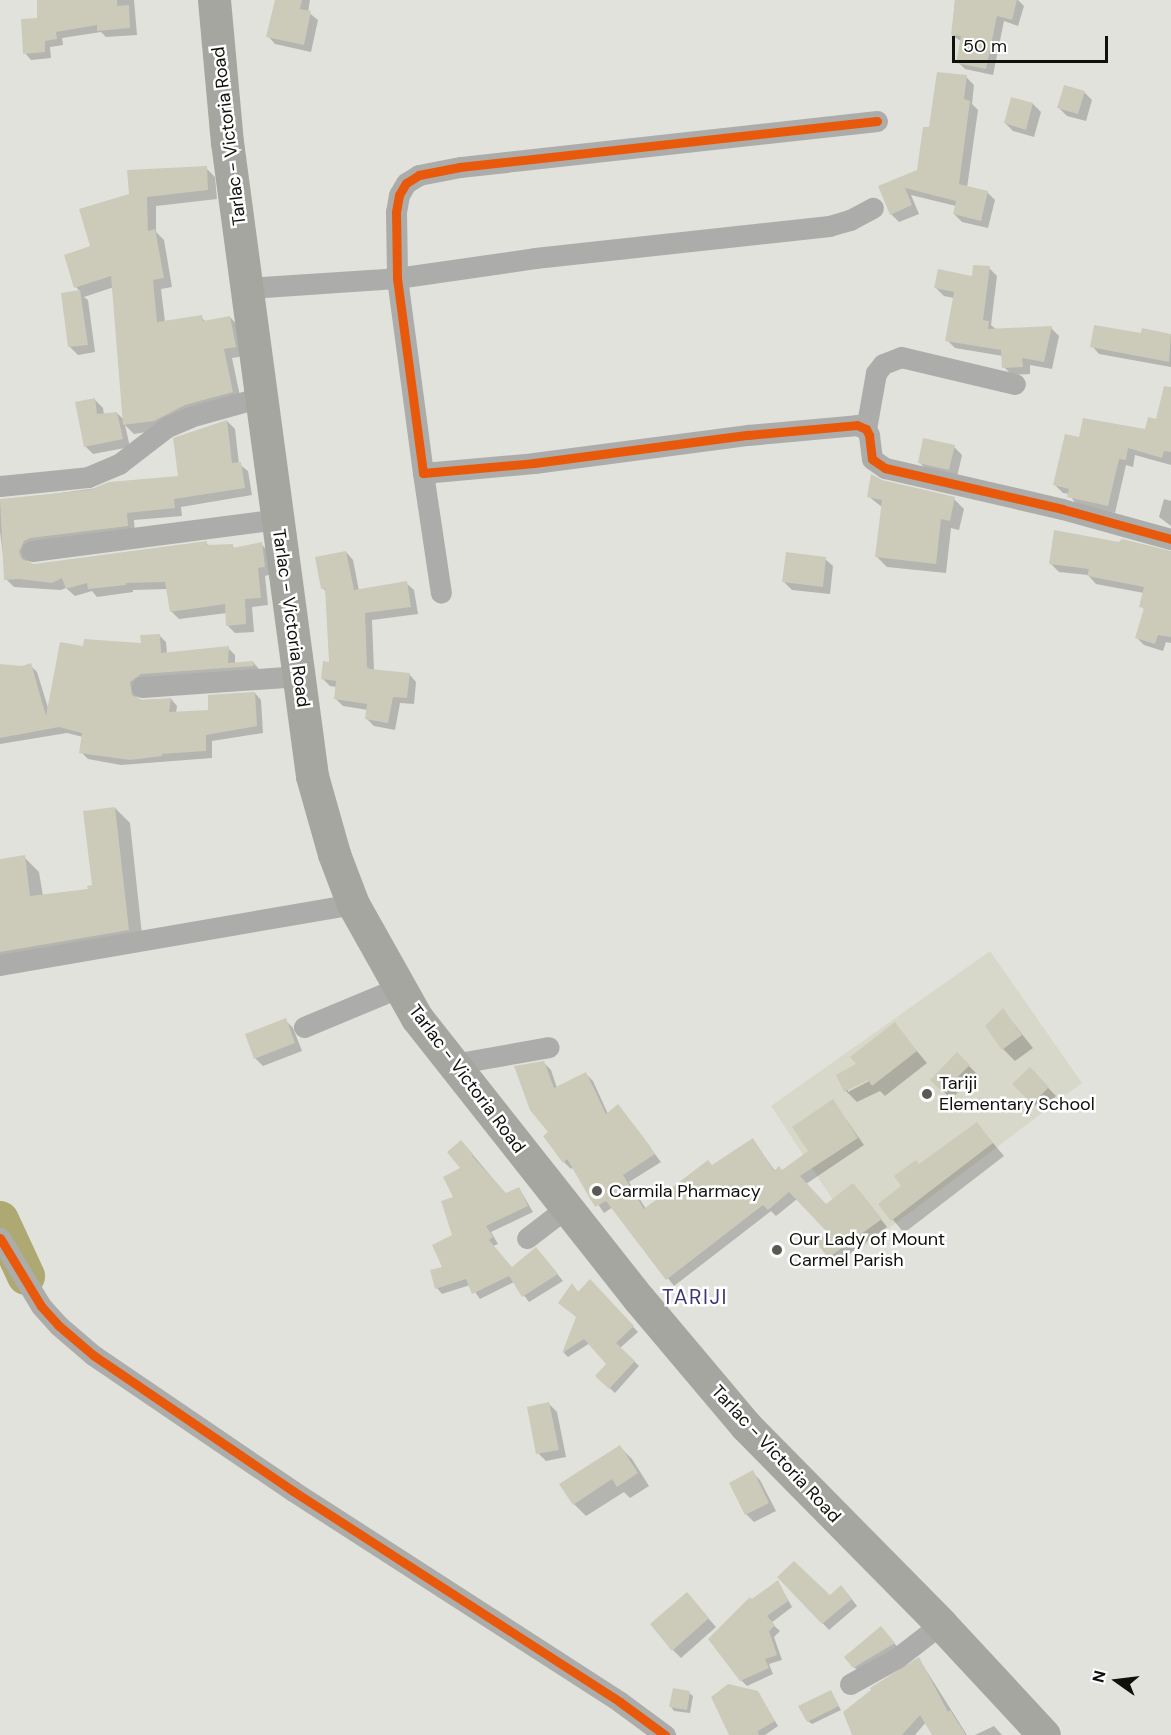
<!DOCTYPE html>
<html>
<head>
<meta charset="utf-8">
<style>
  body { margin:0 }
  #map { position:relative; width:1171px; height:1735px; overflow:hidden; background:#e2e2dc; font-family:"DM Sans",sans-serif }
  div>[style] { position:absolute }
  .built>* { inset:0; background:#d8d8ca }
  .shadow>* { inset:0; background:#0003 }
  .river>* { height:38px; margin:-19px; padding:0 19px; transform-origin:19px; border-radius:19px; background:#aea972 }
  .building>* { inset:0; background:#cccbb9 }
  .minor>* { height:21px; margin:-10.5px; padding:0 10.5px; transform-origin:10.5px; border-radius:10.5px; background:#acacaa }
  .primary>* { height:33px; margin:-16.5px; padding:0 16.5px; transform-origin:16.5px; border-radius:16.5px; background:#a6a6a1 }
  .cycleway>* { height:9px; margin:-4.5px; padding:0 4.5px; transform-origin:4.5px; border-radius:4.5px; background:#e8590c }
  .dots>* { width:16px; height:16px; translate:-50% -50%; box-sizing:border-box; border:3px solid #fff; border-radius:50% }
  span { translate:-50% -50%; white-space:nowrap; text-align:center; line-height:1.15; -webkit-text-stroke:5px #fff; paint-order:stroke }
  .street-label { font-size:18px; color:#10100c }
  .poi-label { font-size:18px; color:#10100c }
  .left { translate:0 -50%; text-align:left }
  .quarter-label { font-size:21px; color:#3e3975; letter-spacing:1.5px }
  .north { position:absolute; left:1087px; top:1651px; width:60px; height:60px; -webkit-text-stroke:4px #fff; paint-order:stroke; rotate:284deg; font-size:16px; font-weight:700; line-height:24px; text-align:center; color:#10100c }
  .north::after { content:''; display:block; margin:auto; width:21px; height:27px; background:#10100c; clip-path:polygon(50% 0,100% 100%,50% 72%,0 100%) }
  .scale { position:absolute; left:952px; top:36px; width:156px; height:27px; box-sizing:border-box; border:3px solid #10100c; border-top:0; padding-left:8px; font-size:18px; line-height:21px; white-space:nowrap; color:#10100c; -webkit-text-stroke:4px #fff; paint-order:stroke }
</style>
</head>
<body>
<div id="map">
  <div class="built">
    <div style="clip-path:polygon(990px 951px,1082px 1083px,864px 1247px,771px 1106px)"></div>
  </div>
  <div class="shadow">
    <div style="clip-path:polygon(45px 0,134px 0,137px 35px,106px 37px,101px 32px,62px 38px,63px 45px,50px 47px,51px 58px,31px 60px,25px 53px,23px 21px,92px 15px)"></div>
    <div style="clip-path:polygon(276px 0,310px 0,308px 12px,318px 20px,311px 52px,275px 44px,268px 36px)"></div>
    <div style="clip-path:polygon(955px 0,1018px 0,1024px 6px,1018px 26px,1004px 21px,993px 75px,965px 69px,958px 62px,962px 42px,952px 35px)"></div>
    <div style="clip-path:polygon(966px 77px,974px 85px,972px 104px,978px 110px,967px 188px,987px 192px,995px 200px,988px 228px,962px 222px,954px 214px,956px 206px,911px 195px,919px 214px,899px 222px,891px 214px,880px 186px,919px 171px,930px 129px)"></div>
    <div style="clip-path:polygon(1084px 92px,1092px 100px,1086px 121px,1067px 116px,1059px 108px)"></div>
    <div style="clip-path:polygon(1012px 99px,1033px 104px,1041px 112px,1034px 137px,1013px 131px,1005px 123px)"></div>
    <div style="clip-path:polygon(206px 168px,215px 177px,217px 199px,156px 206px,156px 232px,164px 240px,172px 287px,161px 289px,165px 322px,201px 317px,206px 322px,230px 317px,239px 327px,244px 356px,232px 358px,241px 401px,164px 429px,134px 434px,125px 425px,130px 447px,93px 454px,85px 446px,95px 400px,103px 408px,104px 415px,117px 413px,125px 421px,114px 287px,84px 297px,88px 300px,95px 352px,78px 355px,70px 347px,63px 295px,80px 292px,76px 287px,92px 247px,130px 195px)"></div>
    <div style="clip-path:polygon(989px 268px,997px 276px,991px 325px,997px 330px,1051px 328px,1059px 336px,1052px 369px,1030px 365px,1030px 374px,1012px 375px,1004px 367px,1003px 356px,955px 348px,947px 340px,954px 298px,944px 296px,936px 288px,973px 277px)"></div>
    <div style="clip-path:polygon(1143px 330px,1171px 335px,1171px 367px,1099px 354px,1092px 346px,1142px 335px)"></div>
    <div style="clip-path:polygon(1171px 396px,1171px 465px,1135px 455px,1133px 467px,1126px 465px,1115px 513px,1076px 504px,1069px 494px,1063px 493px,1055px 485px,1080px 439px,1146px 430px,1158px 421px)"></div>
    <div style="clip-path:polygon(227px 421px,235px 429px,239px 464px,248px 471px,252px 495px,181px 507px,182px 516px,134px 520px,135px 533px,28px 554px,27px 562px,34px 565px,206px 543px,211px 547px,232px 545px,235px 549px,261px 544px,269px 552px,272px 574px,265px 576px,268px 605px,252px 607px,254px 632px,235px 633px,227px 625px,227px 613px,179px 619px,171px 611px,168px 589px,133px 590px,133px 592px,97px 597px,92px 591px,75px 596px,66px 588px,61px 590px,14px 587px,6px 579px,0 531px,0 501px,179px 477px)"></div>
    <div style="clip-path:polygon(954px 447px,962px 455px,957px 477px,927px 470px,919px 462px)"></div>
    <div style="clip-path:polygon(882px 482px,954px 499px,964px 509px,959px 530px,951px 528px,946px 573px,887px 567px,877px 557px,882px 507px,868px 496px)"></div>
    <div style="clip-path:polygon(1164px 499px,1171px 501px,1171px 526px,1159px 517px)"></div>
    <div style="clip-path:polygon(346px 552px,353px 560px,359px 591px,406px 583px,414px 590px,418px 614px,372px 620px,374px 671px,409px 674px,416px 682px,414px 704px,400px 703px,395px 730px,374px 726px,366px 718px,368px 710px,343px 706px,336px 699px,337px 687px,330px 686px,322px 678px,330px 663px,326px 592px,323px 588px)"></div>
    <div style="clip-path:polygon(1171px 553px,1171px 643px,1166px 642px,1163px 651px,1144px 645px,1136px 637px,1145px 610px,1141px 606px,1144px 593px,1096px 584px,1088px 575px,1059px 572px,1051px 564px)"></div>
    <div style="clip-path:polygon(825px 559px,833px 566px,830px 594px,792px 590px,784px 582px)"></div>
    <div style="clip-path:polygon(159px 635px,166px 642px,167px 654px,228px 648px,235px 655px,235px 664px,253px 662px,259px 669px,137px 688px,137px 700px,171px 699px,177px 706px,176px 713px,209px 712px,255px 693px,261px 700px,263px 733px,212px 741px,212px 758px,121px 765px,88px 759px,81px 752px,83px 737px,67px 733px,0 744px,0 666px,22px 668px,30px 665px,37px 672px,49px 711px,85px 648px,142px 644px)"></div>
    <div style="clip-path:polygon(115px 808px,130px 823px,143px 944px,0 974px,0 860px,24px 857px,39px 872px,43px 896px,89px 891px,94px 886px)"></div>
    <div style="clip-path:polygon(1003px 1010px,1033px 1048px,1015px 1061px,1003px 1049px)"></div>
    <div style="clip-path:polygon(285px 1020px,293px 1028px,302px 1051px,263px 1066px,255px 1058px)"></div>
    <div style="clip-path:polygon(evenodd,894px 1024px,927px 1063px,885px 1096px,880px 1091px,857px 1102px,846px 1091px,858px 1065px,894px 1024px,874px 1075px,875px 1078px,848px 1092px,848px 1088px,874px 1075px)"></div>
    <div style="clip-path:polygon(957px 1054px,977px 1074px,951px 1099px,932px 1080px)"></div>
    <div style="clip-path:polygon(543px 1062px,551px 1070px,557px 1088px,586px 1074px,593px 1081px,608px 1114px,618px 1106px,661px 1162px,629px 1182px,646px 1209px,753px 1140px,775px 1171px,782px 1172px,810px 1151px,833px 1101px,864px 1145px,806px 1184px,826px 1206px,860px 1192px,887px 1227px,836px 1264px,818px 1242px,831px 1233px,797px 1199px,776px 1216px,771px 1211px,674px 1286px,613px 1207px,604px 1213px,573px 1167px,571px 1169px,564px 1162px)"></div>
    <div style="clip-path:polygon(1030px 1069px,1056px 1096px,1041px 1111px,1014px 1084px)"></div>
    <div style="clip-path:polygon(977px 1124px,1004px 1156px,904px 1233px,880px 1204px,903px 1186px,920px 1166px)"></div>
    <div style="clip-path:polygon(467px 1148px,506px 1194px,519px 1188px,533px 1212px,491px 1232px,498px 1244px,493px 1246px,512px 1269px,542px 1255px,563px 1281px,529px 1302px,514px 1282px,480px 1299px,470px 1285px,442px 1294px,437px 1288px,454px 1235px,455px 1198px)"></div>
    <div style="clip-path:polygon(590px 1281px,638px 1332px,620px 1348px,639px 1366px,615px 1393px,597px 1376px,608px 1364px,590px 1343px,568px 1357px,564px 1353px,577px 1317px,559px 1303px,572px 1285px,579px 1293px)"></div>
    <div style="clip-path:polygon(549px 1404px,557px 1412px,566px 1457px,546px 1461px,538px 1453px)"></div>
    <div style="clip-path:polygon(620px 1447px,632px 1459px,649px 1486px,630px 1498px,624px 1492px,586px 1516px,574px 1504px)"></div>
    <div style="clip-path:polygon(752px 1472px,760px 1480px,776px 1511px,754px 1522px,746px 1514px)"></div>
    <div style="clip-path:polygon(780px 1577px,829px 1597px,847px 1593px,857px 1606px,829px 1630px)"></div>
    <div style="clip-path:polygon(778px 1582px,792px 1607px,771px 1623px,780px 1631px,774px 1637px,782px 1660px,769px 1664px,773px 1674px,747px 1686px,741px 1680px,752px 1601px)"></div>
    <div style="clip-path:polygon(694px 1602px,716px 1627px,681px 1658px,673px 1650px)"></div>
    <div style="clip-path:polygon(881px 1628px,902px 1652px,862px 1675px,854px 1667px)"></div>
    <div style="clip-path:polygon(919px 1659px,967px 1735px,934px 1735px,926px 1722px,915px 1735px,854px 1735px)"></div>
    <div style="clip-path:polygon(757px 1692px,778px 1726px,765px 1735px,731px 1735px)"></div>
    <div style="clip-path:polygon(831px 1692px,841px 1710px,812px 1724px,808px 1721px)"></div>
    <div style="clip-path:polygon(689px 1693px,693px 1696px,690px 1713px,674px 1711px,671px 1707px)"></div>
    <div style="clip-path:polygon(994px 1726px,1002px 1735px,975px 1735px)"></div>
  </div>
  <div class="river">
    <div style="left:0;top:1220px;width:62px;rotate:65.1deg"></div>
  </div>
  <div class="building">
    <div style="clip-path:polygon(37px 0,117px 0,117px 6px,129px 5px,130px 28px,97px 31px,97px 25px,56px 32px,57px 39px,45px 41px,45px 52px,23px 54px,21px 19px,37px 18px)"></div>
    <div style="clip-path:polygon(275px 0,302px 0,300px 9px,311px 11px,304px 45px,266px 37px)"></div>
    <div style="clip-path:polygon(955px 0,1017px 0,1012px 20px,997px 16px,986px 69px,956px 63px,961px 36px,951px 35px)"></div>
    <div style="clip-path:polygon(937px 72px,967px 75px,964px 99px,970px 101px,959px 184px,988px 191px,981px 221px,953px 214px,956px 201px,905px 188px,912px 205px,890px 215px,878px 186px,917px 170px,923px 127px,929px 127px)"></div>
    <div style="clip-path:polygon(1064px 85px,1085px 91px,1078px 114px,1057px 108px)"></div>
    <div style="clip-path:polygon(1011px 97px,1033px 103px,1026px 130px,1004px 123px)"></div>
    <div style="clip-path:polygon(207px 166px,208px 190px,147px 197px,148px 231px,155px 229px,164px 278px,153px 280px,157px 322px,202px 315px,203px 321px,230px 316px,236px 347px,224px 349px,233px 392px,185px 405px,154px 421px,123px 425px,111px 276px,74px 288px,64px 255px,90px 246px,79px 209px,129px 194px,127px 170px)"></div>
    <div style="clip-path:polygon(973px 265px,990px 266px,983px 320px,989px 321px,988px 329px,1052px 326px,1044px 362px,1022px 358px,1023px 367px,1002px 368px,1001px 350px,945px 341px,954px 292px,934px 288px,938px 269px,972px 276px)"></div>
    <div style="clip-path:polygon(80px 290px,88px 345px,68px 347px,61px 293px)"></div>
    <div style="clip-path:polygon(1094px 325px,1141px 333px,1142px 328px,1171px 334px,1169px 362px,1090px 347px)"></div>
    <div style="clip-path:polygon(1164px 386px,1171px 387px,1171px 452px,1164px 451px,1162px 458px,1128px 448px,1126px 460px,1119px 459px,1108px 506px,1067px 497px,1069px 489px,1053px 485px,1065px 434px,1079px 437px,1083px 418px,1145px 429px,1148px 417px,1156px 419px)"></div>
    <div style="clip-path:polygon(95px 398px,97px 414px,117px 412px,123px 439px,84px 447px,75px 402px)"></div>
    <div style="clip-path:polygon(227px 420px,232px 463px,241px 462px,245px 488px,174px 499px,175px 508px,127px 513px,128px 526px,30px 538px,24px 541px,19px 552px,22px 559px,34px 564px,207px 541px,207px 545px,233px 544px,233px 548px,262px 542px,265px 567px,258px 568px,261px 598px,245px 599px,246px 624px,226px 626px,225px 604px,170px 612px,165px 582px,126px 583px,126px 585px,88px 589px,87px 583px,66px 589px,62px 578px,52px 583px,19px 579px,4px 580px,0 499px,89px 490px,109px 482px,178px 476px,173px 438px)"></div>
    <div style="clip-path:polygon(923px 438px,955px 445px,949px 470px,918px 463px)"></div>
    <div style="clip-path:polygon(871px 474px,882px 480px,955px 497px,950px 521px,941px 519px,936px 564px,875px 557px,882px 500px,867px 497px)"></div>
    <div style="clip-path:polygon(1054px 530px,1119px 542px,1122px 539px,1171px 551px,1171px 637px,1158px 635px,1155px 644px,1135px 638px,1144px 608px,1139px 607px,1144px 587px,1087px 576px,1089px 569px,1049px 564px)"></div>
    <div style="clip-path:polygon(346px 551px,354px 590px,407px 581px,411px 607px,365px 613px,367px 667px,370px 669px,410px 673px,407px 698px,393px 697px,388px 723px,365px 719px,367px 704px,334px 699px,336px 681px,321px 679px,323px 661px,329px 662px,325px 588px,321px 589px,315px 557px)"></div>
    <div style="clip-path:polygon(786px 552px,826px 557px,823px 587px,782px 582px)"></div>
    <div style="clip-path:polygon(160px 634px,161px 653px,229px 646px,228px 663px,253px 661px,254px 666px,141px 674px,130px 682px,132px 695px,142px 700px,171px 698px,169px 712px,208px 710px,208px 695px,255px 692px,257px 726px,206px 735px,206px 751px,162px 754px,162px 756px,130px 760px,79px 753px,82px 733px,59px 727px,0 738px,0 664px,22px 666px,31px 663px,46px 716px,60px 642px,83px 646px,84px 639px,141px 643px,140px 635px)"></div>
    <div style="clip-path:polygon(115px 807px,129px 930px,0 952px,0 859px,25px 855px,30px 896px,88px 889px,87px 886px,92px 885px,83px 811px)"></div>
    <div style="clip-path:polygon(1003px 1008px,1022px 1035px,1002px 1050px,985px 1026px)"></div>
    <div style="clip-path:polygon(286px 1018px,295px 1043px,254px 1059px,245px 1034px)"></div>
    <div style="clip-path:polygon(895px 1022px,917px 1051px,872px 1086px,868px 1080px,844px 1092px,836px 1075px,856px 1064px,850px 1057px)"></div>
    <div style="clip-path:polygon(957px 1052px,970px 1065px,942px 1092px,930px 1080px)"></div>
    <div style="clip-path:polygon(544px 1061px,554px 1088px,586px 1072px,606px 1114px,618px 1104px,650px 1146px,655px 1154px,623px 1175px,644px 1209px,708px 1160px,712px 1165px,753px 1138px,774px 1171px,779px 1166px,782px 1170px,808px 1151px,792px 1127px,833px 1099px,858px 1138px,800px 1176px,826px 1204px,853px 1183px,882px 1219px,828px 1258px,816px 1242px,828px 1233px,789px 1192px,768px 1210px,763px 1205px,666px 1280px,606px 1201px,595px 1207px,567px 1159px,563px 1163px,543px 1136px,548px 1132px,530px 1110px,514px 1066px)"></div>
    <div style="clip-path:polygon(1030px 1067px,1049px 1087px,1032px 1104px,1012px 1084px)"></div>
    <div style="clip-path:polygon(977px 1122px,993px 1143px,891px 1221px,878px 1204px,901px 1186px,894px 1176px,916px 1160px,919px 1164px)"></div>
    <div style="clip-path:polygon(461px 1140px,473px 1154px,472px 1156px,506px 1193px,519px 1187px,528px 1206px,486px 1226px,493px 1237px,489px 1240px,512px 1267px,536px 1247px,558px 1274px,522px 1297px,509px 1276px,472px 1294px,466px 1279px,435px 1289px,430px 1270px,442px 1267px,432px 1245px,452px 1235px,441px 1201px,453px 1197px,443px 1177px,460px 1168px,447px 1152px)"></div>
    <div style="clip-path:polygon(590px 1279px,634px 1326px,616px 1343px,635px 1361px,609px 1389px,595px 1376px,606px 1364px,584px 1339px,562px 1353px,576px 1317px,558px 1303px,572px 1283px,578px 1292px)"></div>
    <div style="clip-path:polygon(549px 1402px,559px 1450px,536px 1454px,527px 1407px)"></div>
    <div style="clip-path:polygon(620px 1445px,638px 1473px,617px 1487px,612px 1479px,573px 1505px,559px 1484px)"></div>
    <div style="clip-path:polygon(753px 1470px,769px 1503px,745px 1515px,729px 1483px)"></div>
    <div style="clip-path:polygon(794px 1561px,830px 1595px,841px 1585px,852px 1599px,822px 1624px,777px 1577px)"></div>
    <div style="clip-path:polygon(778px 1580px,788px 1601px,767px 1616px,775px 1625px,769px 1631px,777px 1655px,765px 1659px,769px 1668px,740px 1681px,708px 1639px,750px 1597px,752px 1599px)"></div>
    <div style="clip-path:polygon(687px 1592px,709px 1618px,672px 1651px,650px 1624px)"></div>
    <div style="clip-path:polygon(881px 1626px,895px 1643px,853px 1668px,844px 1657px)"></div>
    <div style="clip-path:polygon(919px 1657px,948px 1712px,950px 1710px,966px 1735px,932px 1735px,920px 1715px,902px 1735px,852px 1735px,843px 1712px,871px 1690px,870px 1688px)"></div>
    <div style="clip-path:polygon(728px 1684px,758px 1691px,775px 1721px,758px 1731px,759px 1735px,729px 1735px,711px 1697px)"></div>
    <div style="clip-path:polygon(673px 1688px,690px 1691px,687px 1710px,669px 1707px)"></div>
    <div style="clip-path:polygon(831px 1690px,839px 1706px,807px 1722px,798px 1706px)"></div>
  </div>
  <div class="minor">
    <div style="left:877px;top:121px;width:420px;rotate:173.7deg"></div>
    <div style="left:460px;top:167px;width:42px;rotate:169deg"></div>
    <div style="left:419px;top:175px;width:15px;rotate:148deg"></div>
    <div style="left:406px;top:183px;width:14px;rotate:120deg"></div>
    <div style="left:399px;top:195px;width:17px;rotate:100deg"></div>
    <div style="left:396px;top:212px;width:66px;rotate:89.1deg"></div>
    <div style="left:397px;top:278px;width:197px;rotate:82.4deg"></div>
    <div style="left:423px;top:473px;width:111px;rotate:-5.1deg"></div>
    <div style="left:534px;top:463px;width:216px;rotate:-7.5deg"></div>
    <div style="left:748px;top:435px;width:109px;rotate:-5.2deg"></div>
    <div style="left:857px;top:425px;width:10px;rotate:24deg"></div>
    <div style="left:866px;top:429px;width:7px;rotate:63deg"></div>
    <div style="left:869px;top:435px;width:24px;rotate:83deg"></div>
    <div style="left:872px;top:459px;width:16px;rotate:35deg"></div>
    <div style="left:885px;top:468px;width:182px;rotate:13deg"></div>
    <div style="left:1062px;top:509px;width:113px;rotate:15.4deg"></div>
    <div style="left:248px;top:288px;width:149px;rotate:-3.8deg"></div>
    <div style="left:397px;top:278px;width:139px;rotate:-8.2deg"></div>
    <div style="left:535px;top:258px;width:296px;rotate:-6.2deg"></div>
    <div style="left:829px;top:226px;width:22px;rotate:-16deg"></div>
    <div style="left:850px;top:220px;width:26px;rotate:-28deg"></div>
    <div style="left:866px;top:429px;width:57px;rotate:-79.9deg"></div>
    <div style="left:876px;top:373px;width:11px;rotate:-52deg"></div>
    <div style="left:883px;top:364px;width:19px;rotate:-21deg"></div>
    <div style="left:901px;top:357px;width:117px;rotate:13.3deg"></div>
    <div style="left:423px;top:473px;width:121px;rotate:81.5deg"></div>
    <div style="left:0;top:486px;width:88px;rotate:-5.8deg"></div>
    <div style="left:88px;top:477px;width:34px;rotate:-23deg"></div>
    <div style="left:119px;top:464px;width:61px;rotate:-37.6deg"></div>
    <div style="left:167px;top:427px;width:25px;rotate:-23deg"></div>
    <div style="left:190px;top:417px;width:74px;rotate:-15.7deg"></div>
    <div style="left:32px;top:551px;width:248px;rotate:-7.4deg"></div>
    <div style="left:142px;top:687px;width:158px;rotate:-4deg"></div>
    <div style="left:0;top:965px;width:358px;rotate:-9.8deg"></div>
    <div style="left:304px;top:1027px;width:104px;rotate:-22.6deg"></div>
    <div style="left:453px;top:1064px;width:97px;rotate:-10deg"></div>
    <div style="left:0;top:1238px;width:79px;rotate:58.9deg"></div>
    <div style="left:41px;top:1306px;width:25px;rotate:48deg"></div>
    <div style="left:58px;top:1325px;width:46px;rotate:40.6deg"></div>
    <div style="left:93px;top:1355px;width:242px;rotate:34.2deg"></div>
    <div style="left:293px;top:1491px;width:389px;rotate:32.8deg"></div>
    <div style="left:620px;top:1702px;width:56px;rotate:36.3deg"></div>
    <div style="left:527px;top:1238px;width:49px;rotate:-37.6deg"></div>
    <div style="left:850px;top:1684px;width:54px;rotate:-29deg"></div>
    <div style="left:897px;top:1658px;width:56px;rotate:-37.7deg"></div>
  </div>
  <div class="primary">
    <div style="left:214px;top:0;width:143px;rotate:84.8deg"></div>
    <div style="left:227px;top:142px;width:640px;rotate:82.36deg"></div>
    <div style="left:312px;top:776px;width:81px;rotate:74.2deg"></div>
    <div style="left:334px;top:854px;width:53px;rotate:69.2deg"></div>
    <div style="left:353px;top:904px;width:131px;rotate:60.7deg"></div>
    <div style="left:417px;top:1018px;width:358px;rotate:51.7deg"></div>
    <div style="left:639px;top:1299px;width:166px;rotate:49.9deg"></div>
    <div style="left:746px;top:1426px;width:278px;rotate:45.4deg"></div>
    <div style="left:941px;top:1624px;width:151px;rotate:47.1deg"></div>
  </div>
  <div class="cycleway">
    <div style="left:877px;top:121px;width:420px;rotate:173.7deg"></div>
    <div style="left:460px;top:167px;width:42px;rotate:169deg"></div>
    <div style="left:419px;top:175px;width:15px;rotate:148deg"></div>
    <div style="left:406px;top:183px;width:14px;rotate:120deg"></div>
    <div style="left:399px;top:195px;width:17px;rotate:100deg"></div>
    <div style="left:396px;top:212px;width:66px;rotate:89.1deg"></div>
    <div style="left:397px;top:278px;width:197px;rotate:82.4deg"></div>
    <div style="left:423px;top:473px;width:111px;rotate:-5.1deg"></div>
    <div style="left:534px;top:463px;width:216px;rotate:-7.5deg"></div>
    <div style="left:748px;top:435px;width:109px;rotate:-5.2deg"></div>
    <div style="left:857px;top:425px;width:10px;rotate:24deg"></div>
    <div style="left:866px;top:429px;width:7px;rotate:63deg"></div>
    <div style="left:869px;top:435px;width:24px;rotate:83deg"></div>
    <div style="left:872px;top:459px;width:16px;rotate:35deg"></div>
    <div style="left:885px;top:468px;width:182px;rotate:13deg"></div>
    <div style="left:1062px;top:509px;width:113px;rotate:15.4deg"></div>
    <div style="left:0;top:1238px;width:79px;rotate:58.9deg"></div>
    <div style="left:41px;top:1306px;width:25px;rotate:48deg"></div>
    <div style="left:58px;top:1325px;width:46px;rotate:40.6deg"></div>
    <div style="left:93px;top:1355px;width:242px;rotate:34.2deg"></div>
    <div style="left:293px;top:1491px;width:389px;rotate:32.8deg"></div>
    <div style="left:620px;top:1702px;width:56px;rotate:36.3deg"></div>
  </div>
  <div class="dots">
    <div style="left:927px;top:1094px;background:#5a5a55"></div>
    <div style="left:597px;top:1191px;background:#5a5a55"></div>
    <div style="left:777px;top:1250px;background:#5a5a55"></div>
  </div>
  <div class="street-label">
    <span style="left:229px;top:136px;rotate:-97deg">Tarlac - Victoria Road</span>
    <span style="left:291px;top:618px;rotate:82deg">Tarlac - Victoria Road</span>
    <span style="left:467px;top:1079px;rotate:53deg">Tarlac - Victoria Road</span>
    <span style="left:776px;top:1454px;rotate:47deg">Tarlac - Victoria Road</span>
  </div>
  <div class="poi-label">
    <span class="left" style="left:939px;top:1094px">Tariji<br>Elementary School</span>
    <span class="left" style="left:609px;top:1191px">Carmila Pharmacy</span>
    <span class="left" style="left:789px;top:1250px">Our Lady of Mount<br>Carmel Parish</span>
  </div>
  <div class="quarter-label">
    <span style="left:695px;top:1297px">TARIJI</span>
  </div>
  <div class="north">N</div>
  <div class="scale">50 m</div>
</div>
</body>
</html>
